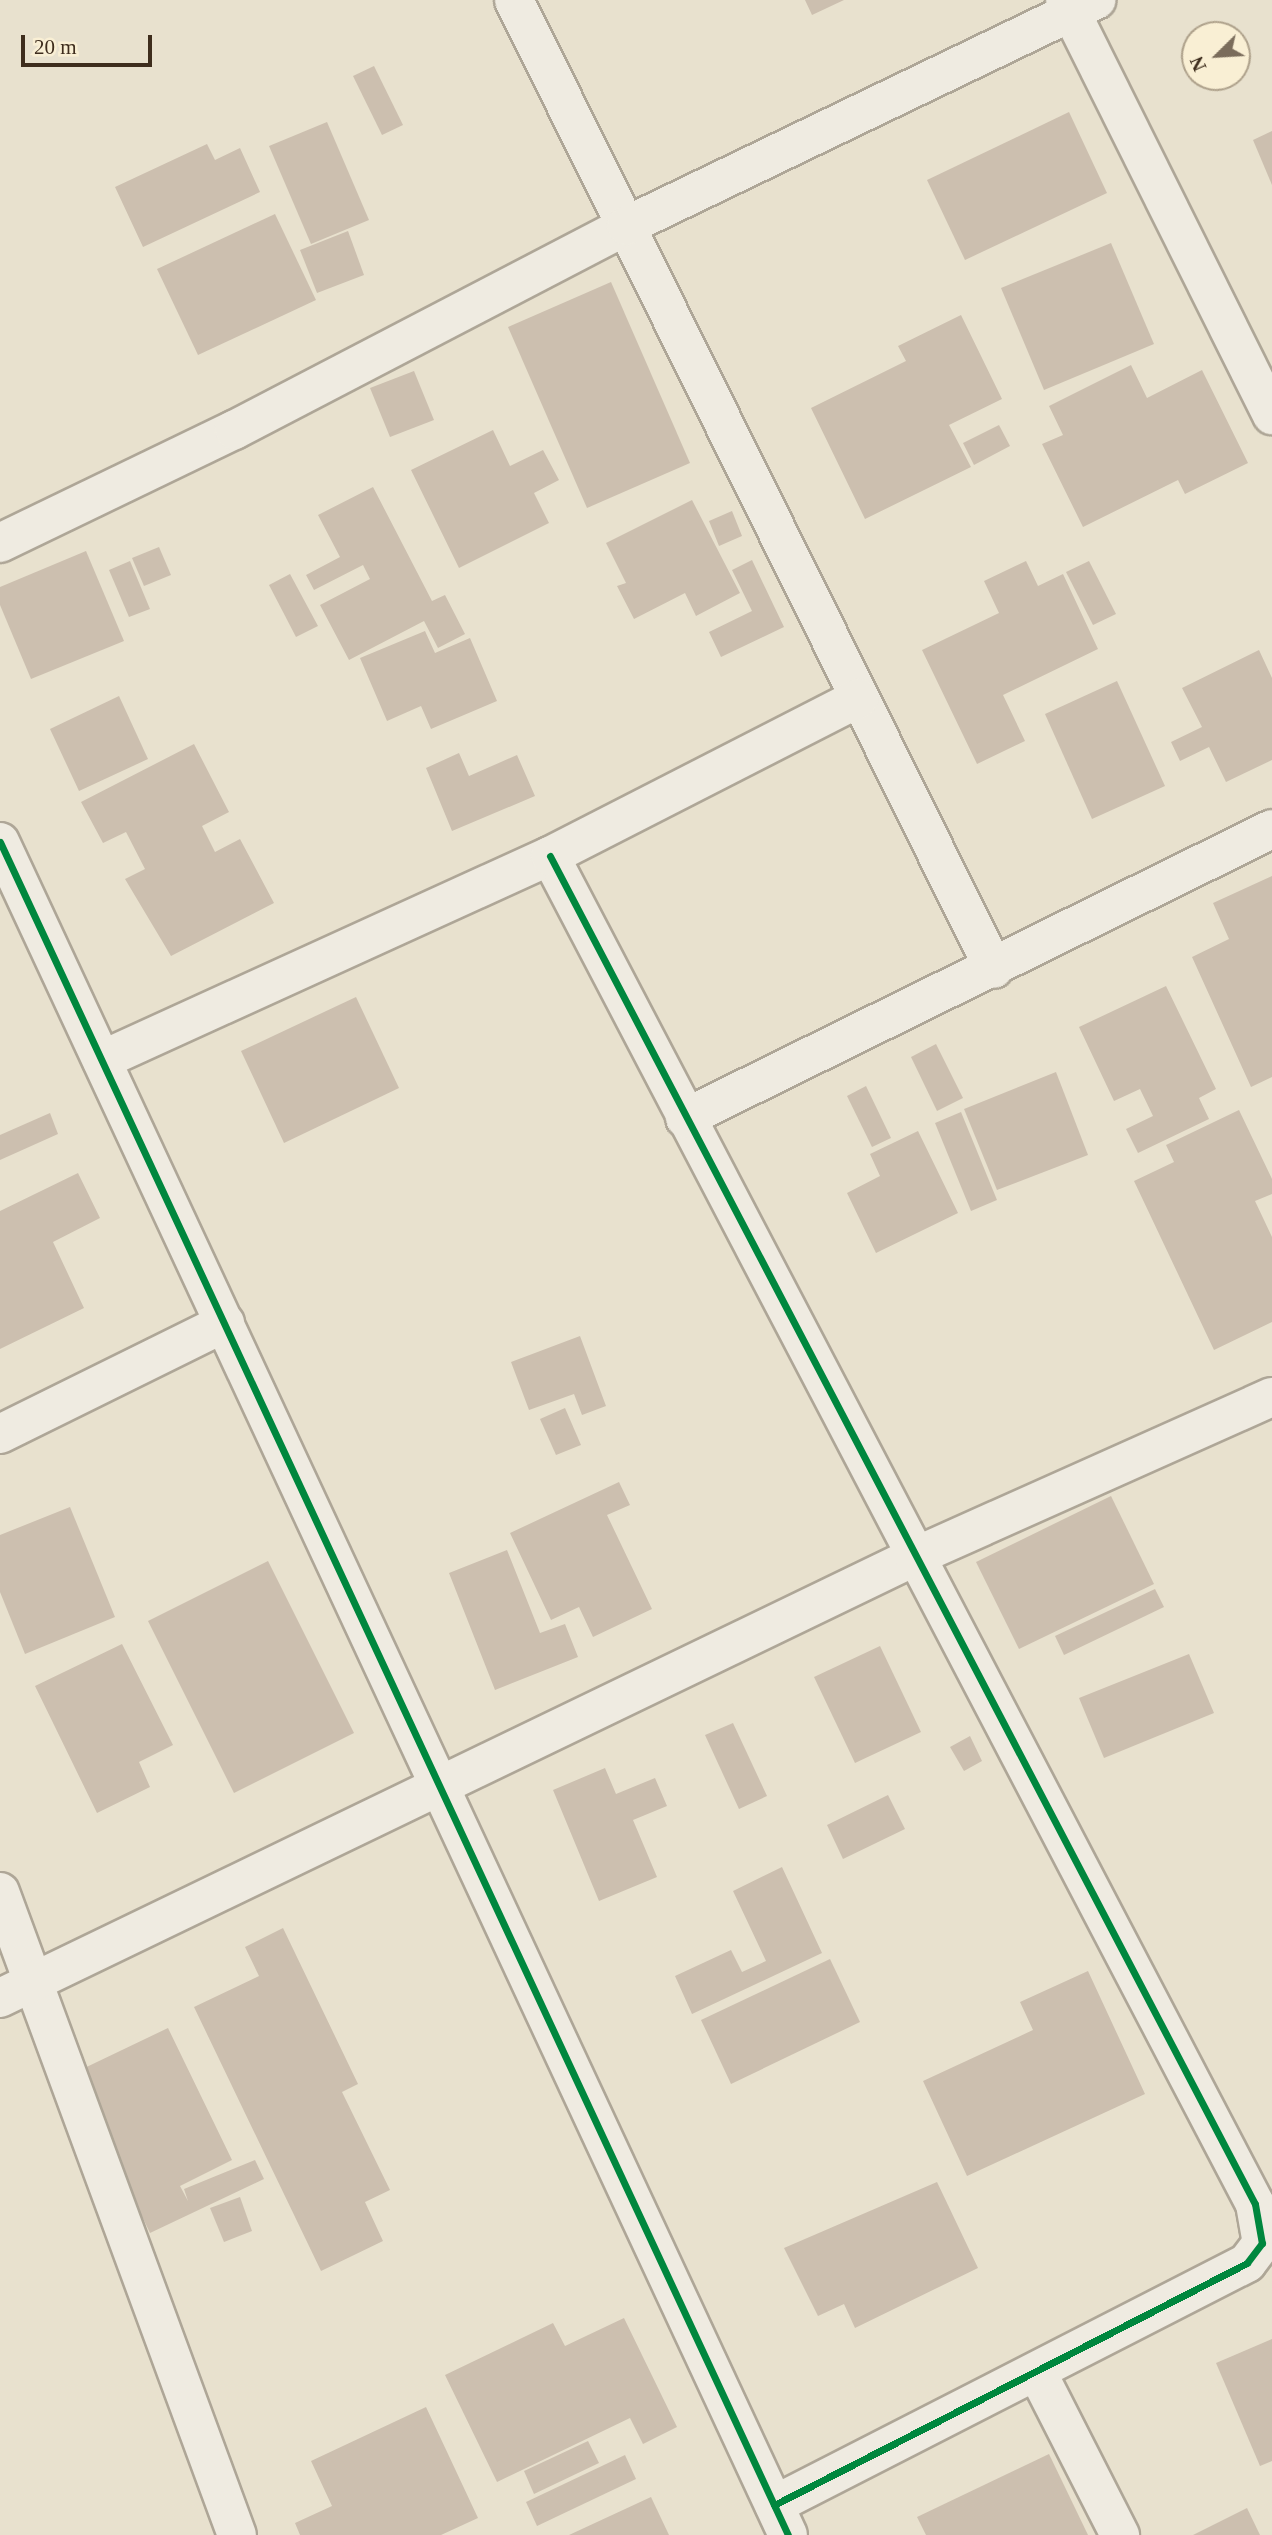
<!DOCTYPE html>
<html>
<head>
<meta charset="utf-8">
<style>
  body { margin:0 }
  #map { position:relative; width:1272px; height:2535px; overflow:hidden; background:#e8e1ce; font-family:"Times New Roman",serif }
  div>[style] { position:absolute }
  .building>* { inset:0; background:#ccbfaf }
  .roads { filter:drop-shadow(2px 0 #aea697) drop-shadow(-2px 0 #aea697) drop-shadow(0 2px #aea697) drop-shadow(0 -2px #aea697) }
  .minor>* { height:38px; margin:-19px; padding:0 19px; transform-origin:19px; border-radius:19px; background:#efebe1 }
  .cycleway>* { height:7px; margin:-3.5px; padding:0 3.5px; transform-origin:3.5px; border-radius:3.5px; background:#00873e }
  span { translate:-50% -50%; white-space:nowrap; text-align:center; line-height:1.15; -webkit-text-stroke:7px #f9efd4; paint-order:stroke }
  .north { position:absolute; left:1181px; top:21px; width:70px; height:70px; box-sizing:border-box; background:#f9efd4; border:2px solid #aea18b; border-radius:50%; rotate:246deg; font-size:19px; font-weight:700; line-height:28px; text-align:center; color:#3e2d1d }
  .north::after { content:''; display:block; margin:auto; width:24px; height:32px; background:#7a6c5b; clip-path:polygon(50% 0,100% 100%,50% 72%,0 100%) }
  .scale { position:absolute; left:21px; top:35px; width:131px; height:32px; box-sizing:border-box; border:4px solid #3e2d1d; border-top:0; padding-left:9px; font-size:21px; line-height:24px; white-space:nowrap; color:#3e2d1d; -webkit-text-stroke:5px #f9efd4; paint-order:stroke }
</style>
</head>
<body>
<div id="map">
  <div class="building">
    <div style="clip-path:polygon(805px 0,844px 0,812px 15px)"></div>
    <div style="clip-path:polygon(374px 66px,403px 125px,382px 135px,353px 76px)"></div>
    <div style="clip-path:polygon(1069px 112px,1107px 193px,965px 260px,927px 180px)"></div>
    <div style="clip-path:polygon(327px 122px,369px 220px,311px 244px,269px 146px)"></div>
    <div style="clip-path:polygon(1272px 131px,1272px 185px,1253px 140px)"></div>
    <div style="clip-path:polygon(207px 144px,215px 160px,240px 148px,260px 192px,143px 247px,115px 187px)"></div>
    <div style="clip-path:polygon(275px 214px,316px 300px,198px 355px,157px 269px)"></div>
    <div style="clip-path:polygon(348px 231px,364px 275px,317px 293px,300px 250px)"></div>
    <div style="clip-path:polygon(1111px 243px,1154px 344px,1044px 390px,1001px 288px)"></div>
    <div style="clip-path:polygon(611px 282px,690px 463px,587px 508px,508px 327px)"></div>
    <div style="clip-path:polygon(961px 315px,1002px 399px,949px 425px,971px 467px,865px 519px,811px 408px,906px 361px,898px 346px)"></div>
    <div style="clip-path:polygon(1131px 365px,1147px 398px,1202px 370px,1248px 463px,1185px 494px,1178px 480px,1083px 527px,1042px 444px,1063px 435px,1049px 406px)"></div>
    <div style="clip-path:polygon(414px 371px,434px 420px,390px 437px,370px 388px)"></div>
    <div style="clip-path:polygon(999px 425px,1010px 446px,974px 465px,963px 443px)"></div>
    <div style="clip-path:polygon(493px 430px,510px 466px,543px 450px,559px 480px,534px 493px,549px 523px,459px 568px,411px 470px)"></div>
    <div style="clip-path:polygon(373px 487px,432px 601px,445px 595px,465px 634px,438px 648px,424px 621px,349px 660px,320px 605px,370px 579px,363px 565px,314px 590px,306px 575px,340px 557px,318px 515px)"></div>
    <div style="clip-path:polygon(692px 500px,740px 593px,696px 616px,685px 593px,634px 619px,617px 586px,626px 583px,606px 543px)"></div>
    <div style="clip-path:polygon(732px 511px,742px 536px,719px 546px,709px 521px)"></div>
    <div style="clip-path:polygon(159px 547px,171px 575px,144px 586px,132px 558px)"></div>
    <div style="clip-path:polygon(86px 551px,124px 641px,31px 679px,0 605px,0 587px)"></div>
    <div style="clip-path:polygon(752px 560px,784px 627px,721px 657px,709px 632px,752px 611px,732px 570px)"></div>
    <div style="clip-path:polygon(130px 561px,150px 609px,129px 617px,109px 570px)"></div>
    <div style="clip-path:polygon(1026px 561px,1038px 586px,1063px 574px,1098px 649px,1003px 695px,1025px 741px,977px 764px,922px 650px,999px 613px,984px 581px)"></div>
    <div style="clip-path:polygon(1089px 561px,1116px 614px,1093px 625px,1066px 572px)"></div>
    <div style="clip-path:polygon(290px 574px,318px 626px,296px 637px,269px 585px)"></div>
    <div style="clip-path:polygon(425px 631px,435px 653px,470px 638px,497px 701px,431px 729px,421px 706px,387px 721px,360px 658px)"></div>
    <div style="clip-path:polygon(1259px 650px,1272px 678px,1272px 760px,1226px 782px,1209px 747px,1180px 761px,1171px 742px,1202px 727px,1182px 688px)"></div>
    <div style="clip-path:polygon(1117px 681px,1165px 786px,1092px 819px,1045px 714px)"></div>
    <div style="clip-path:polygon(119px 696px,148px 759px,79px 791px,50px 729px)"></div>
    <div style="clip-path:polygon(194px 744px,229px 812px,202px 826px,215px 852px,240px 839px,274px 903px,171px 956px,125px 879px,145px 869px,126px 832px,103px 843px,81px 802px)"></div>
    <div style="clip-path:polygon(459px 753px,469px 776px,517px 755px,535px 796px,452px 831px,426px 768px)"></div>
    <div style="clip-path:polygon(1272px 876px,1272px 1077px,1251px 1087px,1192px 957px,1229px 939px,1213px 903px)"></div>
    <div style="clip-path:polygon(1166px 986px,1216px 1089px,1199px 1098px,1209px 1119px,1138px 1153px,1126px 1129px,1153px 1116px,1140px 1089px,1114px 1101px,1079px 1027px)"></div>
    <div style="clip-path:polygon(356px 997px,399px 1088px,284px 1143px,241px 1051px)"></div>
    <div style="clip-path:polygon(936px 1044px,963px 1098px,937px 1111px,911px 1057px)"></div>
    <div style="clip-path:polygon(1056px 1072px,1088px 1155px,997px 1190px,964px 1109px)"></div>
    <div style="clip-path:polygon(866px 1086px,891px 1138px,872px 1147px,847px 1096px)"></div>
    <div style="clip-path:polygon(1239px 1110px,1272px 1179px,1272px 1194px,1255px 1201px,1272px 1237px,1272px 1322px,1214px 1350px,1134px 1181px,1174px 1162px,1166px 1145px)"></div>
    <div style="clip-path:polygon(961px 1112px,997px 1200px,971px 1211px,935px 1123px)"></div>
    <div style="clip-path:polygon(50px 1113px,58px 1134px,0 1160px,0 1135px)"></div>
    <div style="clip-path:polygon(918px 1131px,958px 1213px,876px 1253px,847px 1193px,880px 1176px,870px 1154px)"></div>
    <div style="clip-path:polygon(78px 1173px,100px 1218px,53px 1242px,84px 1308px,0 1349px,0 1211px)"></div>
    <div style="clip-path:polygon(580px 1336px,606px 1406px,582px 1415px,574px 1394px,529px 1410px,511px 1362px)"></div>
    <div style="clip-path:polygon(565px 1408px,581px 1445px,556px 1455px,540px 1419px)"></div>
    <div style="clip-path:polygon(619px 1482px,630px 1505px,607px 1515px,652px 1609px,593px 1637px,579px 1607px,551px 1620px,510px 1533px)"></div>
    <div style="clip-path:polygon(1111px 1496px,1154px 1584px,1019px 1649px,976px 1562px)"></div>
    <div style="clip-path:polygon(70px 1507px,115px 1617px,25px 1654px,0 1592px,0 1535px)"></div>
    <div style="clip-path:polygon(507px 1550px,540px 1633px,565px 1624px,578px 1657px,495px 1690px,449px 1573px)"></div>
    <div style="clip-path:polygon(268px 1561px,354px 1733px,234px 1793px,148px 1621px)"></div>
    <div style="clip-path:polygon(1155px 1589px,1164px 1607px,1064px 1655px,1055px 1636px)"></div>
    <div style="clip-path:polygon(122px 1644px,173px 1745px,139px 1762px,150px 1787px,97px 1813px,35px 1686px)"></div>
    <div style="clip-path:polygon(880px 1646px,921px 1732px,855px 1763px,814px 1677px)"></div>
    <div style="clip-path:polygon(1189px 1654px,1214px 1713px,1104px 1758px,1079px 1698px)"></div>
    <div style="clip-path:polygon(733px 1723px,767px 1796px,739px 1809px,705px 1735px)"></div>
    <div style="clip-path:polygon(970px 1736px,982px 1761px,964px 1771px,950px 1747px)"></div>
    <div style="clip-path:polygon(605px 1768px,616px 1794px,655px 1778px,667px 1806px,633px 1820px,657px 1877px,599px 1901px,553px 1790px)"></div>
    <div style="clip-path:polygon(888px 1795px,905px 1829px,843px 1859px,827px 1825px)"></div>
    <div style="clip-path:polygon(782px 1867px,822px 1953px,692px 2014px,675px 1976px,731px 1950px,742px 1972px,766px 1961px,733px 1891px)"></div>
    <div style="clip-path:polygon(283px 1928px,358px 2084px,342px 2092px,390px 2190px,365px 2202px,383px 2241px,321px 2271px,194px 2007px,259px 1976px,245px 1947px)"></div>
    <div style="clip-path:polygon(830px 1959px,860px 2022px,731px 2084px,701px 2020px)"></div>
    <div style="clip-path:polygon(1088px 1971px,1145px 2094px,967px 2176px,923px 2081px,1033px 2030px,1020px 2002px)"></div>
    <div style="clip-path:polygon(168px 2028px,232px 2160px,180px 2186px,188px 2201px,184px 2189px,255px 2160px,264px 2179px,150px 2233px,74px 2073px)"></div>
    <div style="clip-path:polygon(937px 2182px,978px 2268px,855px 2328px,844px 2304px,818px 2316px,784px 2248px)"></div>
    <div style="clip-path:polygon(240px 2197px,252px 2231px,224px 2242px,210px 2208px)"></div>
    <div style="clip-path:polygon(624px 2318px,677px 2427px,643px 2444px,630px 2418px,497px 2482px,445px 2375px,553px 2323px,565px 2346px)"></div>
    <div style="clip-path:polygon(1272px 2339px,1272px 2461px,1260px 2466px,1216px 2363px)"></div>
    <div style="clip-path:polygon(426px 2407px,478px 2518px,441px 2535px,300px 2535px,295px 2523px,332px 2506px,311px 2461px)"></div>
    <div style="clip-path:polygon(588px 2441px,599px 2463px,534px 2494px,524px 2471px)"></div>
    <div style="clip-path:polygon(1049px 2454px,1088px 2535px,926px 2535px,917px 2517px)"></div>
    <div style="clip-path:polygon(625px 2455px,636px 2479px,537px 2526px,526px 2502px)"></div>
    <div style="clip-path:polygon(651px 2497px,669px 2535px,569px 2535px)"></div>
    <div style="clip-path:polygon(1247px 2508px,1260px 2535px,1193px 2535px)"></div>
  </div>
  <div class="roads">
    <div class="minor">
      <div style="left:514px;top:0;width:1081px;rotate:63.65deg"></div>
      <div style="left:1065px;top:0;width:464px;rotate:63.5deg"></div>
      <div style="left:0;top:543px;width:260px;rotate:-25.8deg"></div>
      <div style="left:234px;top:430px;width:442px;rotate:-27.5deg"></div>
      <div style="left:626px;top:226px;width:522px;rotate:-25.68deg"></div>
      <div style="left:0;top:842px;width:1867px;rotate:65.04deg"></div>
      <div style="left:550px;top:856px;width:1521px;rotate:62.39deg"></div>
      <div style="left:1255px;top:2204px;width:40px;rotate:80deg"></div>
      <div style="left:1262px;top:2243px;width:25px;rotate:127deg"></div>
      <div style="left:1247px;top:2263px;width:531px;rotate:152.9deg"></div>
      <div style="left:102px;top:1060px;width:492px;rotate:-24.5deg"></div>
      <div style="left:550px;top:856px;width:347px;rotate:-27.1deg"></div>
      <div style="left:685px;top:1118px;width:654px;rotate:-26.21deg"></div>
      <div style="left:0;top:1434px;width:251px;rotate:-26.3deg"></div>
      <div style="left:0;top:1892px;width:685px;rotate:69.77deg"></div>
      <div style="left:0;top:1998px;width:1015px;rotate:-25.76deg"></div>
      <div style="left:914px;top:1557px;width:392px;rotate:-24.1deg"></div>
      <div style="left:1038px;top:2374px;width:181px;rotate:63deg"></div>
    </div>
  </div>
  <div class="cycleway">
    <div style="left:0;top:842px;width:1867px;rotate:65.04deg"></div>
    <div style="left:550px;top:856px;width:1521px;rotate:62.39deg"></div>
    <div style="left:1255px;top:2204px;width:40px;rotate:80deg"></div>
    <div style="left:1262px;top:2243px;width:25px;rotate:127deg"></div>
    <div style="left:1247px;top:2263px;width:531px;rotate:152.9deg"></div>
  </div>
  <div class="north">N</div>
  <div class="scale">20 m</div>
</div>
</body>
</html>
